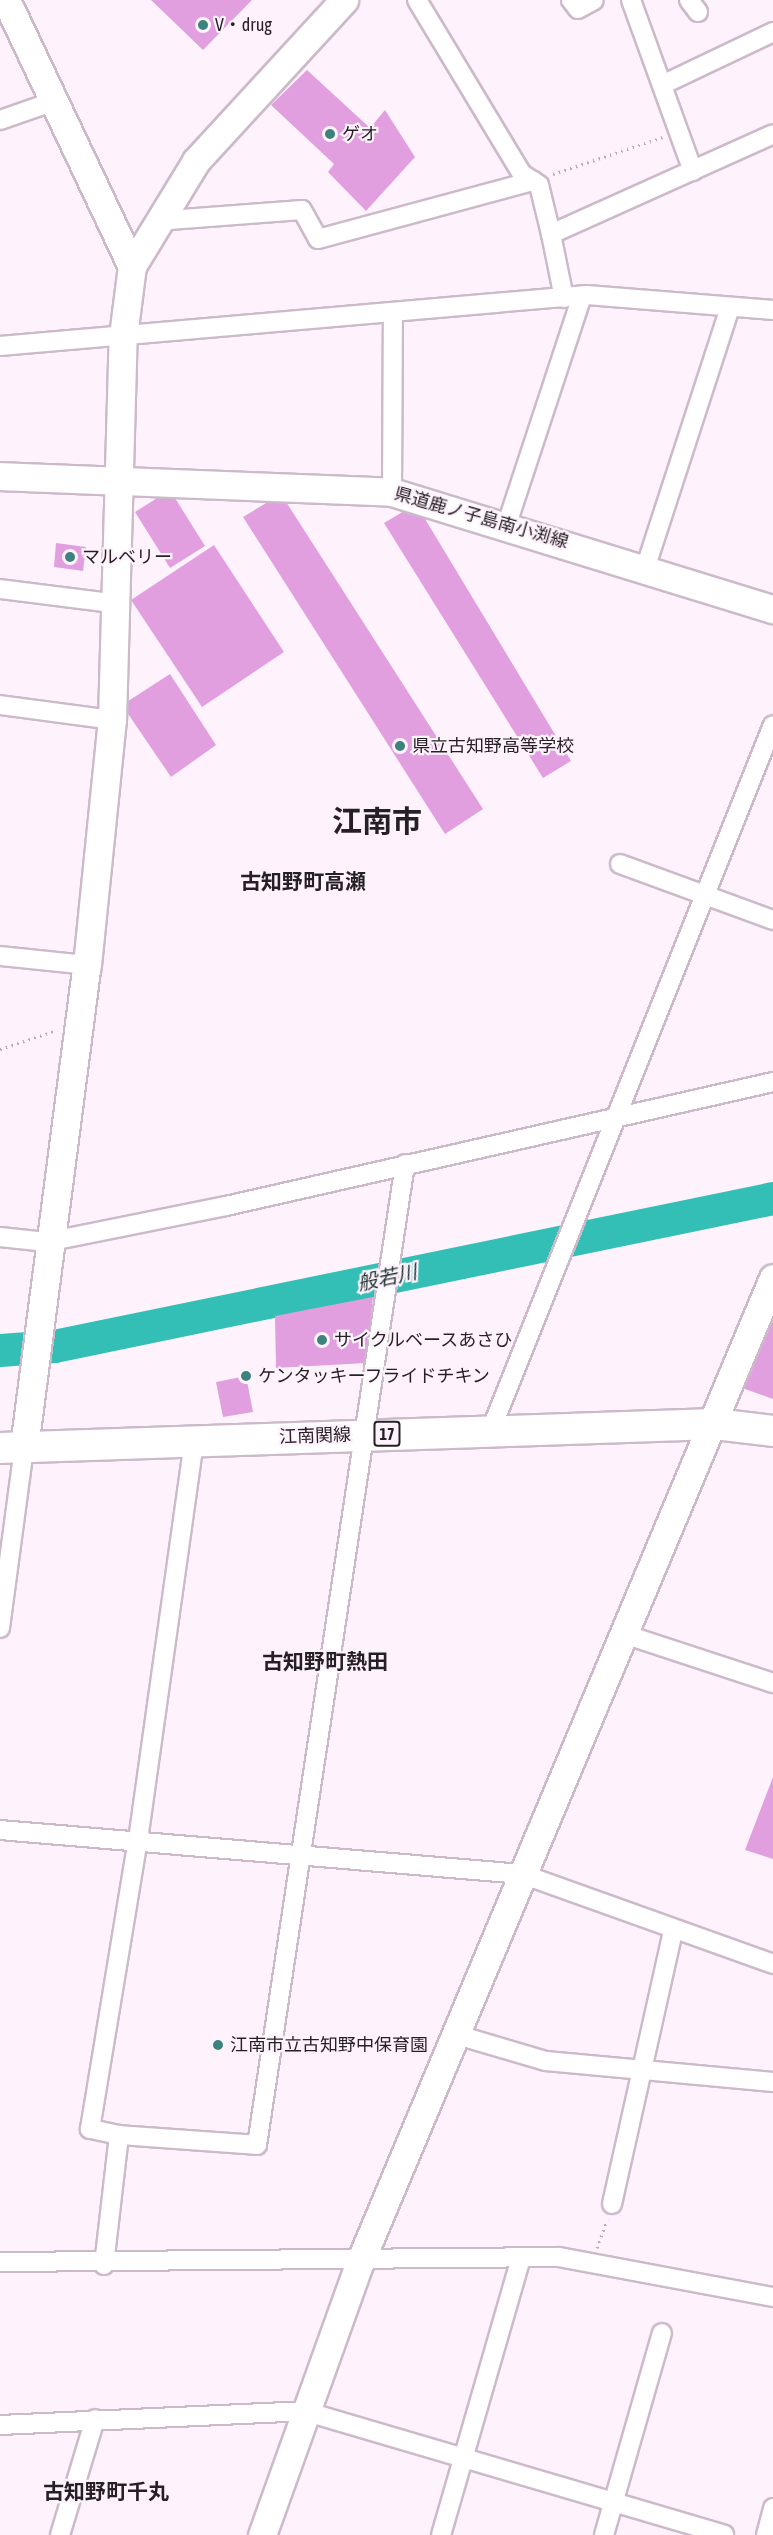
<!DOCTYPE html>
<html>
<head>
<meta charset="utf-8">
<style>
  body { margin:0 }
  #map { position:relative; width:773px; height:2535px; overflow:hidden; background:#fef3fd; font-family:"Asap Condensed","Noto Sans JP",sans-serif }
  div>[style] { position:absolute }
  .river>* { height:33px; margin:-16.5px; padding:0 16.5px; transform-origin:16.5px; border-radius:16.5px; background:#33bfb5 }
  .building>* { inset:0; background:#e29fdf }
  .path>* { height:3px; margin-top:-1.5px; transform-origin:0; background:repeating-linear-gradient(90deg,#b6acb5 0 1.5px,transparent 0 6px) }
  .roads { filter:drop-shadow(2px 0 #ccbacb) drop-shadow(-2px 0 #ccbacb) drop-shadow(0 2px #ccbacb) drop-shadow(0 -2px #ccbacb) }
  .street>* { height:18px; margin:-9px; padding:0 9px; transform-origin:9px; border-radius:9px; background:#fff }
  .secondary>* { height:27px; margin:-13.5px; padding:0 13.5px; transform-origin:13.5px; border-radius:13.5px; background:#fff }
  .primary>* { height:30px; margin:-15px; padding:0 15px; transform-origin:15px; border-radius:15px; background:#fff }
  .dots>* { width:16px; height:16px; translate:-50% -50%; box-sizing:border-box; border:3px solid #fef3fd; border-radius:50% }
  span { translate:-50% -50%; white-space:nowrap; text-align:center; line-height:1.15; -webkit-text-stroke:4.5px #fef3fd; paint-order:stroke }
  .shield-label span { padding:2px 4px; background:#fef3fd; border:2px solid; border-radius:4px; -webkit-text-stroke-width:0 }
  .shield-label { font-size:16px; color:#261f25; font-weight:700 }
  .poi-label { font-size:18px; color:#261f25 }
  .left { translate:0 -50%; text-align:left }
  .street-label { font-size:18px; color:#261f25 }
  .water-label { font-size:20px; color:#19302d; font-style:italic }
  .quarter-label { font-size:21px; color:#261f25; font-weight:700 }
  .town-label { font-size:30px; color:#261f25; font-weight:700 }
</style>
</head>
<body>
<div id="map">
  <div class="river">
    <div style="left:0;top:1350px;width:54px;rotate:-4.2deg"></div>
    <div style="left:54px;top:1346px;width:734px;rotate:-11.63deg"></div>
  </div>
  <div class="building">
    <div style="clip-path:polygon(151px 0,252px 0,203px 50px)"></div>
    <div style="clip-path:polygon(307px 70px,370px 128px,385px 110px,415px 157px,366px 211px,328px 172px,334px 164px,271px 105px)"></div>
    <div style="clip-path:polygon(170px 490px,205px 546px,170px 568px,135px 512px)"></div>
    <div style="clip-path:polygon(281px 494px,483px 809px,445px 834px,243px 517px)"></div>
    <div style="clip-path:polygon(416px 504px,571px 761px,543px 778px,384px 523px)"></div>
    <div style="clip-path:polygon(56px 543px,86px 547px,83px 571px,54px 567px)"></div>
    <div style="clip-path:polygon(214px 545px,284px 652px,202px 707px,131px 600px)"></div>
    <div style="clip-path:polygon(170px 674px,216px 745px,171px 777px,122px 705px)"></div>
    <div style="clip-path:polygon(373px 1297px,366px 1363px,276px 1368px,275px 1316px)"></div>
    <div style="clip-path:polygon(773px 1308px,773px 1399px,742px 1388px)"></div>
    <div style="clip-path:polygon(246px 1376px,253px 1412px,223px 1417px,216px 1382px)"></div>
    <div style="clip-path:polygon(773px 1777px,773px 1859px,745px 1850px)"></div>
  </div>
  <div class="path">
    <div style="left:553px;top:174px;width:116px;rotate:-18.6deg"></div>
    <div style="left:0;top:1049px;width:60px;rotate:-18.4deg"></div>
    <div style="left:597px;top:2248px;width:30px;rotate:-70deg"></div>
  </div>
  <div class="roads">
    <div class="street">
      <div style="left:417px;top:0;width:203px;rotate:58.9deg"></div>
      <div style="left:522px;top:174px;width:20px;rotate:33deg"></div>
      <div style="left:539px;top:185px;width:50px;rotate:76.2deg"></div>
      <div style="left:571px;top:0;width:11px;rotate:52deg"></div>
      <div style="left:578px;top:9px;width:18px;rotate:-29deg"></div>
      <div style="left:631px;top:0;width:182px;rotate:70.1deg"></div>
      <div style="left:689px;top:0;width:15px;rotate:53deg"></div>
      <div style="left:662px;top:85px;width:123px;rotate:-25.5deg"></div>
      <div style="left:0;top:120px;width:55px;rotate:-19.1deg"></div>
      <div style="left:156px;top:221px;width:146px;rotate:-4.3deg"></div>
      <div style="left:302px;top:210px;width:33px;rotate:61deg"></div>
      <div style="left:318px;top:239px;width:223px;rotate:-15.1deg"></div>
      <div style="left:564px;top:298px;width:65px;rotate:-101.5deg"></div>
      <div style="left:551px;top:234px;width:243px;rotate:-24.2deg"></div>
      <div style="left:0;top:346px;width:589px;rotate:-4.97deg"></div>
      <div style="left:587px;top:295px;width:187px;rotate:4.6deg"></div>
      <div style="left:392px;top:492px;width:178px;rotate:-89.7deg"></div>
      <div style="left:507px;top:524px;width:240px;rotate:-71.8deg"></div>
      <div style="left:646px;top:566px;width:271px;rotate:-72deg"></div>
      <div style="left:0;top:589px;width:120px;rotate:7.2deg"></div>
      <div style="left:0;top:705px;width:113px;rotate:7.6deg"></div>
      <div style="left:620px;top:864px;width:163px;rotate:20.1deg"></div>
      <div style="left:0;top:956px;width:87px;rotate:5.9deg"></div>
      <div style="left:0;top:1237px;width:47px;rotate:6.1deg"></div>
      <div style="left:47px;top:1242px;width:183px;rotate:-11.4deg"></div>
      <div style="left:226px;top:1206px;width:561px;rotate:-12.77deg"></div>
      <div style="left:491px;top:1430px;width:759px;rotate:-68.2deg"></div>
      <div style="left:0;top:1628px;width:183px;rotate:-82.4deg"></div>
      <div style="left:627px;top:1635px;width:154px;rotate:18.2deg"></div>
      <div style="left:0;top:1830px;width:524px;rotate:4.82deg"></div>
      <div style="left:522px;top:1874px;width:267px;rotate:19.7deg"></div>
      <div style="left:454px;top:2034px;width:96px;rotate:16.4deg"></div>
      <div style="left:546px;top:2061px;width:228px;rotate:5.3deg"></div>
      <div style="left:119px;top:2135px;width:138px;rotate:4.1deg"></div>
      <div style="left:257px;top:2145px;width:992px;rotate:-81.42deg"></div>
      <div style="left:612px;top:2204px;width:280px;rotate:-77.4deg"></div>
      <div style="left:0;top:2262px;width:559px;rotate:-0.51deg"></div>
      <div style="left:559px;top:2257px;width:218px;rotate:10.6deg"></div>
      <div style="left:104px;top:2265px;width:131px;rotate:-83.4deg"></div>
      <div style="left:119px;top:2135px;width:30px;rotate:-168deg"></div>
      <div style="left:90px;top:2129px;width:293px;rotate:-80.6deg"></div>
      <div style="left:138px;top:1840px;width:404px;rotate:-82deg"></div>
      <div style="left:0;top:2425px;width:304px;rotate:-2.6deg"></div>
      <div style="left:304px;top:2411px;width:438px;rotate:16.4deg"></div>
      <div style="left:60px;top:2535px;width:121px;rotate:-73.2deg"></div>
      <div style="left:441px;top:2535px;width:288px;rotate:-73.9deg"></div>
      <div style="left:604px;top:2535px;width:210px;rotate:-74deg"></div>
      <div style="left:766px;top:2535px;width:28px;rotate:-75deg"></div>
    </div>
    <div class="secondary">
      <div style="left:6px;top:0;width:294px;rotate:64.7deg"></div>
      <div style="left:0;top:476px;width:392px;rotate:2.3deg"></div>
      <div style="left:392px;top:492px;width:399px;rotate:17.1deg"></div>
      <div style="left:24px;top:1447px;width:486px;rotate:-82.6deg"></div>
      <div style="left:87px;top:965px;width:246px;rotate:-84.2deg"></div>
      <div style="left:112px;top:720px;width:384px;rotate:-88.4deg"></div>
      <div style="left:123px;top:336px;width:71px;rotate:-82.7deg"></div>
      <div style="left:132px;top:266px;width:123px;rotate:-58.6deg"></div>
      <div style="left:196px;top:161px;width:219px;rotate:-47.4deg"></div>
      <div style="left:262px;top:2535px;width:290px;rotate:-70.3deg"></div>
      <div style="left:360px;top:2262px;width:1067px;rotate:-67.23deg"></div>
    </div>
    <div class="primary">
      <div style="left:0;top:1448px;width:715px;rotate:-1.92deg"></div>
      <div style="left:715px;top:1424px;width:58px;rotate:6.9deg"></div>
    </div>
  </div>
  <div class="dots">
    <div style="left:203px;top:25px;background:#3c837d"></div>
    <div style="left:330px;top:134px;background:#3c837d"></div>
    <div style="left:70px;top:557px;background:#3c837d"></div>
    <div style="left:400px;top:746px;background:#3c837d"></div>
    <div style="left:322px;top:1340px;background:#3c837d"></div>
    <div style="left:246px;top:1376px;background:#3c837d"></div>
    <div style="left:218px;top:2045px;background:#3c837d"></div>
  </div>
  <div class="shield-label">
    <span style="left:387px;top:1434px">17</span>
  </div>
  <div class="poi-label">
    <span class="left" style="left:215px;top:25px">V・drug</span>
    <span class="left" style="left:342px;top:134px">ゲオ</span>
    <span class="left" style="left:82px;top:557px">マルベリー</span>
    <span class="left" style="left:412px;top:746px">県立古知野高等学校</span>
    <span class="left" style="left:334px;top:1340px">サイクルベースあさひ</span>
    <span class="left" style="left:258px;top:1376px">ケンタッキーフライドチキン</span>
    <span class="left" style="left:230px;top:2045px">江南市立古知野中保育園</span>
  </div>
  <div class="street-label">
    <span style="left:481px;top:518px;rotate:16deg">県道鹿ノ子島南小渕線</span>
    <span style="left:315px;top:1436px;rotate:-2deg">江南関線</span>
  </div>
  <div class="water-label">
    <span style="left:387px;top:1277px;rotate:-12deg">般若川</span>
  </div>
  <div class="quarter-label">
    <span style="left:303px;top:881px">古知野町高瀬</span>
    <span style="left:325px;top:1661px">古知野町熱田</span>
    <span style="left:106px;top:2491px">古知野町千丸</span>
  </div>
  <div class="town-label">
    <span style="left:377px;top:821px">江南市</span>
  </div>
</div>
</body>
</html>
